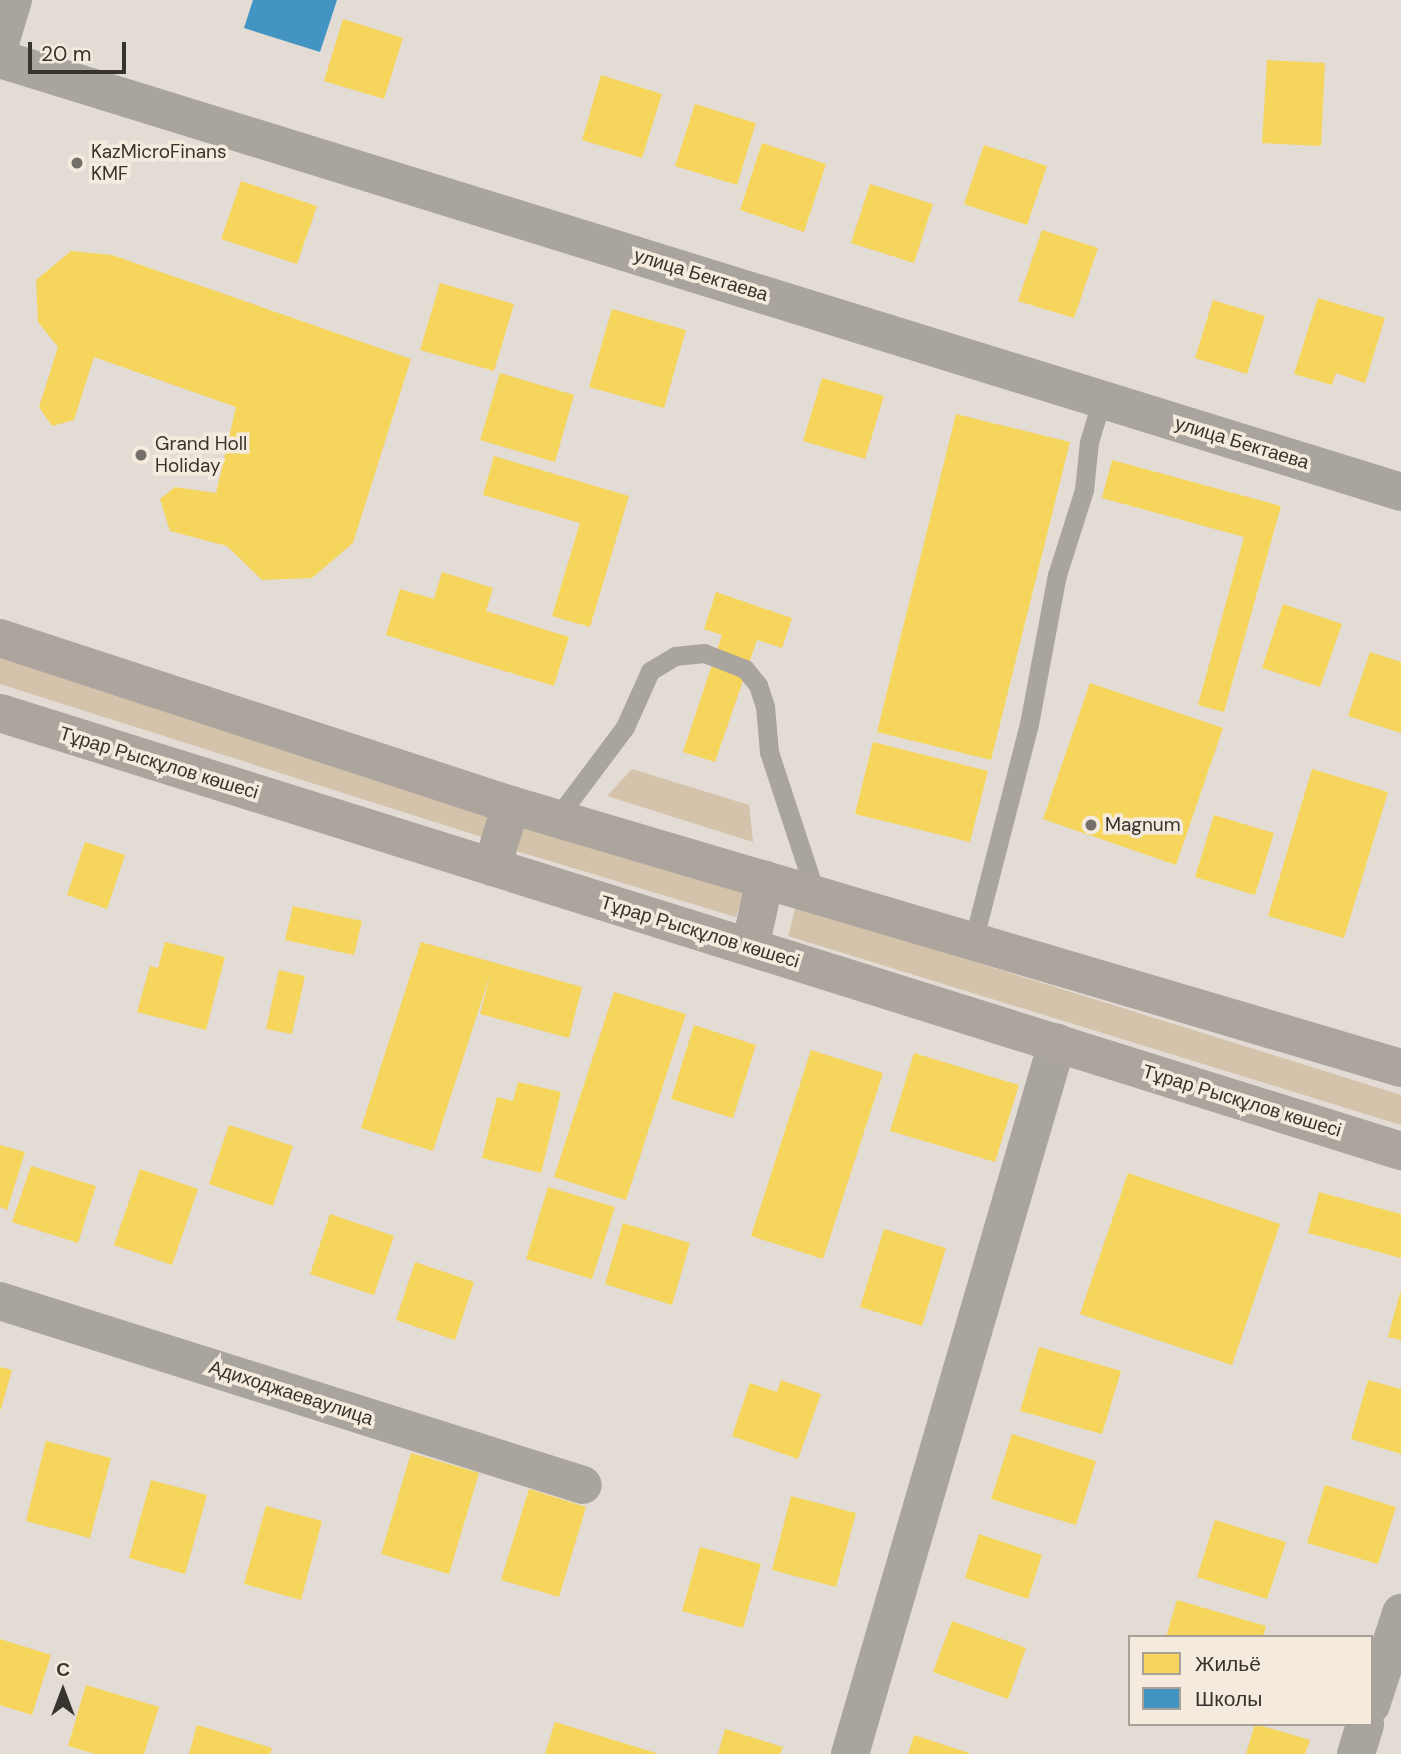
<!DOCTYPE html>
<html>
<head>
<meta charset="utf-8">
<style>
  body { margin:0 }
  #map { position:relative; width:1401px; height:1754px; overflow:hidden; background:#e2dcd5; font-family:"DM Sans",sans-serif }
  div>[style] { position:absolute }
  .green>* { inset:0; background:#d4c2ab }
  .homes>* { inset:0; background:#f6d55c }
  .schools>* { inset:0; background:#4393c3 }
  .service>* { height:19px; margin:-9.5px; padding:0 9.5px; transform-origin:9.5px; border-radius:9.5px; background:#a9a49d }
  .minor>* { height:38px; margin:-19px; padding:0 19px; transform-origin:19px; border-radius:19px; background:#a9a49d }
  .primary>* { height:38px; margin:-19px; padding:0 19px; transform-origin:19px; border-radius:19px; background:#aba59e }
  .dots>* { width:19px; height:19px; translate:-50% -50%; box-sizing:border-box; border:4px solid #f4eadd; border-radius:50% }
  span { translate:-50% -50%; white-space:nowrap; text-align:center; line-height:1.15; -webkit-text-stroke:7px #f4eadd; paint-order:stroke }
  .poi-label { font-size:19px; color:#37332e }
  .left { translate:0 -50%; text-align:left }
  .street-label { font-size:19px; color:#37332e }
  .legend { position:absolute; left:1128px; top:1635px; width:245px; height:91px; box-sizing:border-box; background:#f4eadd; border:2px solid #a8a197; margin:0; padding:9px 12px; list-style:none; font-size:21px; color:#37332e }
  .legend li { display:flex; align-items:center; gap:14px; height:35px }
  .legend b { width:35px; border:2px solid #a8a197 }
  .north { position:absolute; left:28px; top:1656px; width:70px; height:70px; -webkit-text-stroke:5px #f4eadd; paint-order:stroke; rotate:0deg; font-size:19px; font-weight:700; line-height:28px; text-align:center; color:#37332e }
  .north::after { content:''; display:block; margin:auto; width:24px; height:32px; background:#37332e; clip-path:polygon(50% 0,100% 100%,50% 72%,0 100%) }
  .scale { position:absolute; left:28px; top:42px; width:98px; height:32px; box-sizing:border-box; border:4px solid #37332e; border-top:0; padding-left:9px; font-size:21px; line-height:24px; white-space:nowrap; color:#37332e; -webkit-text-stroke:5px #f4eadd; paint-order:stroke }
</style>
</head>
<body>
<div id="map">
  <div class="green">
    <div style="clip-path:polygon(0 654px,492px 811px,482px 837px,0 684px)"></div>
    <div style="clip-path:polygon(632px 769px,749px 805px,753px 842px,607px 796px)"></div>
    <div style="clip-path:polygon(521px 825px,744px 891px,736px 917px,513px 850px)"></div>
    <div style="clip-path:polygon(796px 906px,1401px 1095px,1401px 1125px,788px 936px)"></div>
  </div>
  <div class="homes">
    <div style="clip-path:polygon(343px 19px,403px 38px,384px 99px,324px 81px)"></div>
    <div style="clip-path:polygon(1267px 60px,1325px 63px,1321px 146px,1262px 143px)"></div>
    <div style="clip-path:polygon(601px 75px,662px 94px,642px 158px,582px 140px)"></div>
    <div style="clip-path:polygon(695px 104px,756px 123px,737px 185px,675px 166px)"></div>
    <div style="clip-path:polygon(762px 143px,826px 164px,804px 232px,740px 210px)"></div>
    <div style="clip-path:polygon(984px 145px,1047px 166px,1027px 225px,964px 204px)"></div>
    <div style="clip-path:polygon(241px 181px,317px 206px,297px 264px,221px 239px)"></div>
    <div style="clip-path:polygon(870px 184px,933px 204px,914px 263px,851px 243px)"></div>
    <div style="clip-path:polygon(1042px 230px,1098px 248px,1074px 318px,1018px 301px)"></div>
    <div style="clip-path:polygon(71px 251px,112px 255px,411px 359px,353px 543px,312px 578px,262px 580px,227px 546px,170px 531px,160px 499px,175px 487px,216px 493px,236px 407px,94px 357px,74px 420px,52px 426px,39px 407px,58px 347px,38px 322px,36px 280px)"></div>
    <div style="clip-path:polygon(440px 283px,514px 304px,494px 371px,420px 350px)"></div>
    <div style="clip-path:polygon(1318px 298px,1385px 318px,1365px 383px,1336px 373px,1332px 385px,1294px 374px)"></div>
    <div style="clip-path:polygon(1213px 300px,1265px 316px,1247px 374px,1195px 358px)"></div>
    <div style="clip-path:polygon(612px 309px,686px 330px,664px 408px,589px 387px)"></div>
    <div style="clip-path:polygon(500px 373px,574px 395px,555px 462px,480px 440px)"></div>
    <div style="clip-path:polygon(822px 378px,884px 396px,865px 459px,803px 441px)"></div>
    <div style="clip-path:polygon(956px 414px,1070px 442px,991px 760px,877px 732px)"></div>
    <div style="clip-path:polygon(494px 456px,629px 496px,590px 627px,552px 616px,580px 523px,483px 495px)"></div>
    <div style="clip-path:polygon(1112px 460px,1281px 506px,1224px 712px,1198px 705px,1244px 537px,1102px 498px)"></div>
    <div style="clip-path:polygon(442px 572px,493px 588px,486px 611px,569px 637px,554px 686px,386px 635px,400px 589px,434px 599px)"></div>
    <div style="clip-path:polygon(716px 592px,792px 618px,782px 648px,757px 640px,715px 762px,683px 752px,722px 635px,704px 629px)"></div>
    <div style="clip-path:polygon(1283px 604px,1342px 624px,1320px 687px,1262px 668px)"></div>
    <div style="clip-path:polygon(1370px 652px,1401px 662px,1401px 733px,1348px 716px)"></div>
    <div style="clip-path:polygon(1090px 683px,1223px 728px,1176px 865px,1043px 819px)"></div>
    <div style="clip-path:polygon(873px 742px,988px 771px,970px 842px,855px 814px)"></div>
    <div style="clip-path:polygon(1312px 769px,1388px 792px,1344px 938px,1268px 916px)"></div>
    <div style="clip-path:polygon(1214px 815px,1274px 833px,1255px 895px,1195px 877px)"></div>
    <div style="clip-path:polygon(85px 842px,125px 855px,107px 909px,67px 895px)"></div>
    <div style="clip-path:polygon(293px 906px,362px 921px,354px 955px,285px 940px)"></div>
    <div style="clip-path:polygon(165px 942px,225px 957px,206px 1030px,137px 1012px,150px 966px,158px 968px)"></div>
    <div style="clip-path:polygon(421px 942px,582px 987px,569px 1038px,480px 1014px,491px 972px,433px 1151px,361px 1128px)"></div>
    <div style="clip-path:polygon(279px 970px,305px 976px,292px 1034px,266px 1029px)"></div>
    <div style="clip-path:polygon(614px 992px,686px 1014px,626px 1200px,554px 1177px)"></div>
    <div style="clip-path:polygon(694px 1025px,756px 1045px,733px 1118px,671px 1099px)"></div>
    <div style="clip-path:polygon(811px 1050px,883px 1073px,823px 1259px,751px 1236px)"></div>
    <div style="clip-path:polygon(914px 1053px,1019px 1085px,995px 1162px,890px 1131px)"></div>
    <div style="clip-path:polygon(518px 1082px,561px 1092px,541px 1173px,482px 1158px,497px 1097px,513px 1101px)"></div>
    <div style="clip-path:polygon(229px 1125px,293px 1146px,273px 1206px,209px 1184px)"></div>
    <div style="clip-path:polygon(0 1145px,25px 1152px,7px 1210px,0 1207px)"></div>
    <div style="clip-path:polygon(31px 1166px,96px 1186px,78px 1243px,12px 1222px)"></div>
    <div style="clip-path:polygon(140px 1169px,198px 1189px,172px 1265px,114px 1245px)"></div>
    <div style="clip-path:polygon(1128px 1173px,1280px 1224px,1232px 1365px,1080px 1314px)"></div>
    <div style="clip-path:polygon(548px 1187px,615px 1207px,592px 1279px,526px 1259px)"></div>
    <div style="clip-path:polygon(1319px 1192px,1401px 1214px,1401px 1258px,1308px 1233px)"></div>
    <div style="clip-path:polygon(330px 1214px,394px 1236px,374px 1295px,310px 1274px)"></div>
    <div style="clip-path:polygon(623px 1223px,690px 1243px,672px 1305px,605px 1284px)"></div>
    <div style="clip-path:polygon(884px 1229px,946px 1248px,922px 1326px,860px 1307px)"></div>
    <div style="clip-path:polygon(415px 1262px,474px 1282px,455px 1340px,396px 1320px)"></div>
    <div style="clip-path:polygon(1400px 1293px,1401px 1293px,1401px 1340px,1388px 1337px)"></div>
    <div style="clip-path:polygon(1039px 1347px,1121px 1371px,1102px 1434px,1020px 1411px)"></div>
    <div style="clip-path:polygon(0 1367px,12px 1370px,1px 1409px,0 1409px)"></div>
    <div style="clip-path:polygon(781px 1380px,821px 1394px,798px 1459px,732px 1436px,750px 1383px,777px 1392px)"></div>
    <div style="clip-path:polygon(1368px 1380px,1401px 1389px,1401px 1454px,1351px 1439px)"></div>
    <div style="clip-path:polygon(1012px 1434px,1096px 1461px,1076px 1525px,991px 1499px)"></div>
    <div style="clip-path:polygon(46px 1441px,111px 1458px,90px 1538px,26px 1521px)"></div>
    <div style="clip-path:polygon(411px 1453px,479px 1473px,449px 1574px,381px 1554px)"></div>
    <div style="clip-path:polygon(151px 1480px,207px 1495px,185px 1574px,129px 1558px)"></div>
    <div style="clip-path:polygon(1325px 1485px,1396px 1507px,1378px 1564px,1307px 1543px)"></div>
    <div style="clip-path:polygon(529px 1489px,586px 1507px,559px 1597px,501px 1580px)"></div>
    <div style="clip-path:polygon(791px 1496px,856px 1513px,836px 1587px,772px 1570px)"></div>
    <div style="clip-path:polygon(266px 1506px,322px 1521px,301px 1600px,244px 1584px)"></div>
    <div style="clip-path:polygon(1215px 1520px,1286px 1542px,1267px 1599px,1197px 1577px)"></div>
    <div style="clip-path:polygon(979px 1534px,1042px 1555px,1028px 1599px,965px 1578px)"></div>
    <div style="clip-path:polygon(700px 1547px,761px 1564px,743px 1628px,682px 1611px)"></div>
    <div style="clip-path:polygon(1177px 1600px,1266px 1626px,1263px 1637px,1166px 1637px)"></div>
    <div style="clip-path:polygon(952px 1621px,1026px 1648px,1008px 1699px,933px 1672px)"></div>
    <div style="clip-path:polygon(0 1639px,51px 1655px,32px 1715px,0 1705px)"></div>
    <div style="clip-path:polygon(86px 1685px,159px 1707px,144px 1754px,95px 1754px,68px 1746px)"></div>
    <div style="clip-path:polygon(555px 1722px,656px 1753px,656px 1754px,545px 1754px)"></div>
    <div style="clip-path:polygon(1255px 1724px,1310px 1740px,1305px 1754px,1246px 1754px)"></div>
    <div style="clip-path:polygon(197px 1725px,272px 1748px,270px 1754px,189px 1754px)"></div>
    <div style="clip-path:polygon(725px 1729px,783px 1747px,780px 1754px,718px 1754px)"></div>
    <div style="clip-path:polygon(914px 1735px,969px 1753px,969px 1754px,908px 1754px)"></div>
  </div>
  <div class="schools">
    <div style="clip-path:polygon(253px 0,337px 0,320px 52px,244px 28px)"></div>
  </div>
  <div class="service">
    <div style="left:556px;top:819px;width:115px;rotate:-53.1deg"></div>
    <div style="left:625px;top:727px;width:61px;rotate:-65.9deg"></div>
    <div style="left:650px;top:671px;width:29px;rotate:-31deg"></div>
    <div style="left:675px;top:656px;width:29px;rotate:-6deg"></div>
    <div style="left:704px;top:653px;width:44px;rotate:21.3deg"></div>
    <div style="left:745px;top:669px;width:21px;rotate:51deg"></div>
    <div style="left:758px;top:685px;width:22px;rotate:72deg"></div>
    <div style="left:765px;top:706px;width:46px;rotate:85deg"></div>
    <div style="left:769px;top:752px;width:151px;rotate:71.8deg"></div>
    <div style="left:973px;top:942px;width:225px;rotate:-75.6deg"></div>
    <div style="left:1029px;top:724px;width:152px;rotate:-79.4deg"></div>
    <div style="left:1057px;top:575px;width:89px;rotate:-72.4deg"></div>
    <div style="left:1084px;top:490px;width:48px;rotate:-84.1deg"></div>
    <div style="left:1089px;top:442px;width:45px;rotate:-73.2deg"></div>
  </div>
  <div class="minor">
    <div style="left:0;top:43px;width:45px;rotate:-73.2deg"></div>
    <div style="left:0;top:59px;width:1466px;rotate:17.17deg"></div>
    <div style="left:0;top:1301px;width:611px;rotate:17.52deg"></div>
    <div style="left:1371px;top:1705px;width:97px;rotate:-71.9deg"></div>
    <div style="left:850px;top:1754px;width:741px;rotate:-73.77deg"></div>
    <div style="left:1356px;top:1754px;width:31px;rotate:-73deg"></div>
  </div>
  <div class="primary">
    <div style="left:0;top:638px;width:538px;rotate:18.1deg"></div>
    <div style="left:511px;top:805px;width:928px;rotate:16.46deg"></div>
    <div style="left:0;top:713px;width:1468px;rotate:17.36deg"></div>
    <div style="left:492px;top:867px;width:65px;rotate:-73deg"></div>
    <div style="left:750px;top:947px;width:69px;rotate:-77.4deg"></div>
  </div>
  <div class="dots">
    <div style="left:77px;top:163px;background:#736e68"></div>
    <div style="left:141px;top:455px;background:#736e68"></div>
    <div style="left:1091px;top:825px;background:#736e68"></div>
  </div>
  <div class="poi-label">
    <span class="left" style="left:91px;top:163px">KazMicroFinans<br>KMF</span>
    <span class="left" style="left:155px;top:455px">Grand Holl<br>Holiday</span>
    <span class="left" style="left:1105px;top:825px">Magnum</span>
  </div>
  <div class="street-label">
    <span style="left:701px;top:275px;rotate:17deg">улица Бектаева</span>
    <span style="left:1242px;top:443px;rotate:17deg">улица Бектаева</span>
    <span style="left:159px;top:763px;rotate:17deg">Тұрар Рыскұлов көшесі</span>
    <span style="left:700px;top:932px;rotate:17deg">Тұрар Рыскұлов көшесі</span>
    <span style="left:1242px;top:1101px;rotate:17deg">Тұрар Рыскұлов көшесі</span>
    <span style="left:291px;top:1393px;rotate:18deg">Адиходжаеваулица</span>
  </div>
  <ul class="legend">
  <li><b style="height:19px;background:#f6d55c"></b>Жильё</li>
  <li><b style="height:19px;background:#4393c3"></b>Школы</li>
  </ul>
  <div class="north">С</div>
  <div class="scale">20 m</div>
</div>
</body>
</html>
